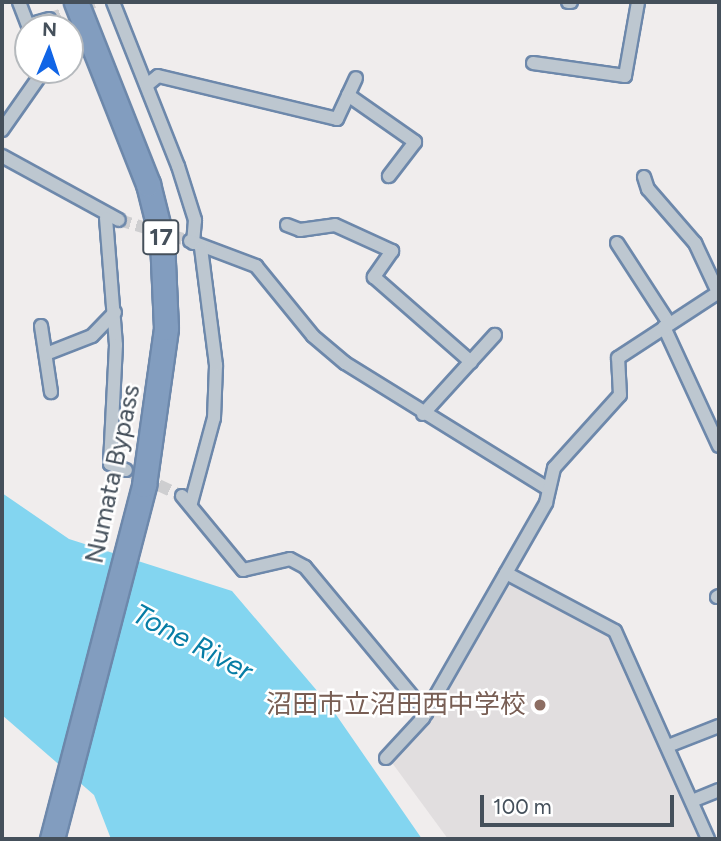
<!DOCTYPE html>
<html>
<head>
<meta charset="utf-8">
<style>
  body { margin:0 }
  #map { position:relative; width:721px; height:841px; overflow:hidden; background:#f0eded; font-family:Figtree,"Noto Sans JP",sans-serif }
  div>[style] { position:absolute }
  .education>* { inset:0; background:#e1dedf }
  .water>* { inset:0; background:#83d5f0 }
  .street-tunnel>* { height:12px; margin-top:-6px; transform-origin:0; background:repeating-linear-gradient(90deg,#ceced0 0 12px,transparent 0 18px) }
  .roads { filter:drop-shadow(2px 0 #6d88ab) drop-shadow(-2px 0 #6d88ab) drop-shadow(0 2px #6d88ab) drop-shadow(0 -2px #6d88ab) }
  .street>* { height:12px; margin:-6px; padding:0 6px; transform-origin:6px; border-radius:6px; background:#bdc7d0 }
  .highway>* { height:23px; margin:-11.5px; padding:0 11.5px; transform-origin:11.5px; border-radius:11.5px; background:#829dbf }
  .dots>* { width:19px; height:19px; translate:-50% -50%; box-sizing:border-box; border:4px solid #fff; border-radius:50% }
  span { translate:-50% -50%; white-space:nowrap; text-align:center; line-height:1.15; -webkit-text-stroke:5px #fff; paint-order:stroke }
  .shield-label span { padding:2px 5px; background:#fff; border:2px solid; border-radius:5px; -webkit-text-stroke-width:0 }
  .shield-label { font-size:24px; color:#45505b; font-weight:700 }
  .street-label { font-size:26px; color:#45505b }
  .education-label { font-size:26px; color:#785e54 }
  .right { translate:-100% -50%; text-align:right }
  .water-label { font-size:28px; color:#077da5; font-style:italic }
  .frame { position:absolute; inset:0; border:4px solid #45505b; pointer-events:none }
  .north { position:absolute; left:14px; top:14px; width:70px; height:70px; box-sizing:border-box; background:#fff; border:2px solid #b5b9bd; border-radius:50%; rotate:2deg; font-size:19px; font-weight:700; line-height:28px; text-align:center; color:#45505b }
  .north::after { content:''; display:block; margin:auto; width:24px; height:32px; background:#1165e6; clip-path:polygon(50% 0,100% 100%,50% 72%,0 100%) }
  .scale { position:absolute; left:480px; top:795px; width:194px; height:32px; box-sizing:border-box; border:4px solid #45505b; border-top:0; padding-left:9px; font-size:21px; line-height:24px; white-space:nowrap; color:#45505b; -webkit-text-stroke:5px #fff; paint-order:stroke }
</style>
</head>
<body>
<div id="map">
  <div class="education">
    <div style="clip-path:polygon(511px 581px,607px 630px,702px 839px,448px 839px,390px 760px)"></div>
  </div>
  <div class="water">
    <div style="clip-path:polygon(2px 493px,69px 539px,232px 591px,330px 706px,422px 839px,111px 839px,94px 795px,2px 715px)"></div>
  </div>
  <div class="street-tunnel">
    <div style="left:49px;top:19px;width:48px;rotate:-20.7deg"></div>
    <div style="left:119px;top:220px;width:74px;rotate:16.5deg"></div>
    <div style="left:126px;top:470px;width:62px;rotate:24.9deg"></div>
  </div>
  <div class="roads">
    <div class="street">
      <div style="left:19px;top:2px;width:28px;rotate:69deg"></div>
      <div style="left:113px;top:2px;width:176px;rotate:68.4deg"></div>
      <div style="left:178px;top:166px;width:57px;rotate:72.5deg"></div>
      <div style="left:195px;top:220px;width:23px;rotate:95deg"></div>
      <div style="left:568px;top:2px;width:3px"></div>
      <div style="left:28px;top:25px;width:22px;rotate:-16deg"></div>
      <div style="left:533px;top:63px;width:93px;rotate:8deg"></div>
      <div style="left:625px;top:76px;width:75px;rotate:-80deg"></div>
      <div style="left:147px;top:85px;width:14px;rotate:-39deg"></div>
      <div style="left:158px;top:76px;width:184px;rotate:13.5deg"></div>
      <div style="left:337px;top:119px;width:45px;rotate:-65.1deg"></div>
      <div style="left:348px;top:95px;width:82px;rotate:35deg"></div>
      <div style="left:415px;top:142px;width:43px;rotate:127.4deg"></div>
      <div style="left:2px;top:130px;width:73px;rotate:-55deg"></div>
      <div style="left:2px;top:156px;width:133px;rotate:28.7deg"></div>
      <div style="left:644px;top:177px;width:13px;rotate:72deg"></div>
      <div style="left:648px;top:189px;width:72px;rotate:49deg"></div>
      <div style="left:695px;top:243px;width:52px;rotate:64.9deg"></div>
      <div style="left:106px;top:218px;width:127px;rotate:85.5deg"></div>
      <div style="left:116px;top:345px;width:119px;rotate:92.9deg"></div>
      <div style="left:110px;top:464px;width:17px;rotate:21deg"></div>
      <div style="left:287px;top:225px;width:14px;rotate:21deg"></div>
      <div style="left:300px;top:230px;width:35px;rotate:-8deg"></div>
      <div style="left:335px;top:225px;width:63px;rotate:24.5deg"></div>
      <div style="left:392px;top:251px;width:32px;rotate:125deg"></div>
      <div style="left:374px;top:277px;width:129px;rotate:41.2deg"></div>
      <div style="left:190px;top:241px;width:71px;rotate:20.7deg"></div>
      <div style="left:256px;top:266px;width:90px;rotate:50.8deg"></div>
      <div style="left:313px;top:336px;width:42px;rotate:40.2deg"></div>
      <div style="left:345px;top:363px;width:239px;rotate:31.8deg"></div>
      <div style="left:617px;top:243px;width:95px;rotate:57deg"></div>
      <div style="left:41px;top:326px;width:67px;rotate:81.4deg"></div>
      <div style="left:664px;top:327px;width:131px;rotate:65.2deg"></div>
      <div style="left:46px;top:354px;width:49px;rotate:-21.4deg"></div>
      <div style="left:92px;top:336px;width:33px;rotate:-46deg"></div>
      <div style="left:423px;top:414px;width:107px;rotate:-47.7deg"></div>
      <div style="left:182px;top:496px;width:96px;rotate:50.5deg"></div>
      <div style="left:243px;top:570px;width:48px;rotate:-13.2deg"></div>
      <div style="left:290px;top:559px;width:17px;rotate:28deg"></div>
      <div style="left:305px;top:567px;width:190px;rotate:50.3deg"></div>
      <div style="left:191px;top:503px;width:88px;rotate:-74.9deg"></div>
      <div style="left:214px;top:418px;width:53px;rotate:-87.8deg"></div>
      <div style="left:216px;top:365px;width:118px;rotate:-97.3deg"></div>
      <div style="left:506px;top:573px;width:123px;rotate:28deg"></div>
      <div style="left:615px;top:631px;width:228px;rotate:65.9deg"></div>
      <div style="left:717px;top:597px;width:2px;rotate:-27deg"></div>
      <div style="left:668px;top:746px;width:55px;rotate:-21.4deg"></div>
      <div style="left:386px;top:758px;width:54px;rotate:-47.2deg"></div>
      <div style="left:423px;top:718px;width:248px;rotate:-60.2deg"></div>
      <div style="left:546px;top:503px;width:36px;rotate:-77deg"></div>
      <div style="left:554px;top:468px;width:98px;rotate:-47.9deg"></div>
      <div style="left:620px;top:395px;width:37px;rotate:-93deg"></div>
      <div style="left:618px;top:358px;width:121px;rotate:-33.2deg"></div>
      <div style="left:692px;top:801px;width:29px;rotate:-22deg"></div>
    </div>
    <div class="highway">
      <div style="left:52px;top:839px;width:366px;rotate:-75.4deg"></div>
      <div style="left:144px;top:485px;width:159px;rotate:-82deg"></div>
      <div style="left:166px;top:328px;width:88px;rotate:-92.6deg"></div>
      <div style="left:162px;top:240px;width:58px;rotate:-104deg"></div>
      <div style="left:148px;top:184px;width:196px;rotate:-111.6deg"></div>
    </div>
  </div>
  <div class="dots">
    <div style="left:540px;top:705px;background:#8d6e63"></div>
  </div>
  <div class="shield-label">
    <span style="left:161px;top:237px">17</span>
  </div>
  <div class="street-label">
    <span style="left:113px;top:474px;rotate:-78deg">Numata Bypass</span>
  </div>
  <div class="education-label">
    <span class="right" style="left:526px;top:705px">沼田市立沼田西中学校</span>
  </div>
  <div class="water-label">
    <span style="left:193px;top:642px;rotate:28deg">Tone River</span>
  </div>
  <div class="frame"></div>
  <div class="north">N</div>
  <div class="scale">100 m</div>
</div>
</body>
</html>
